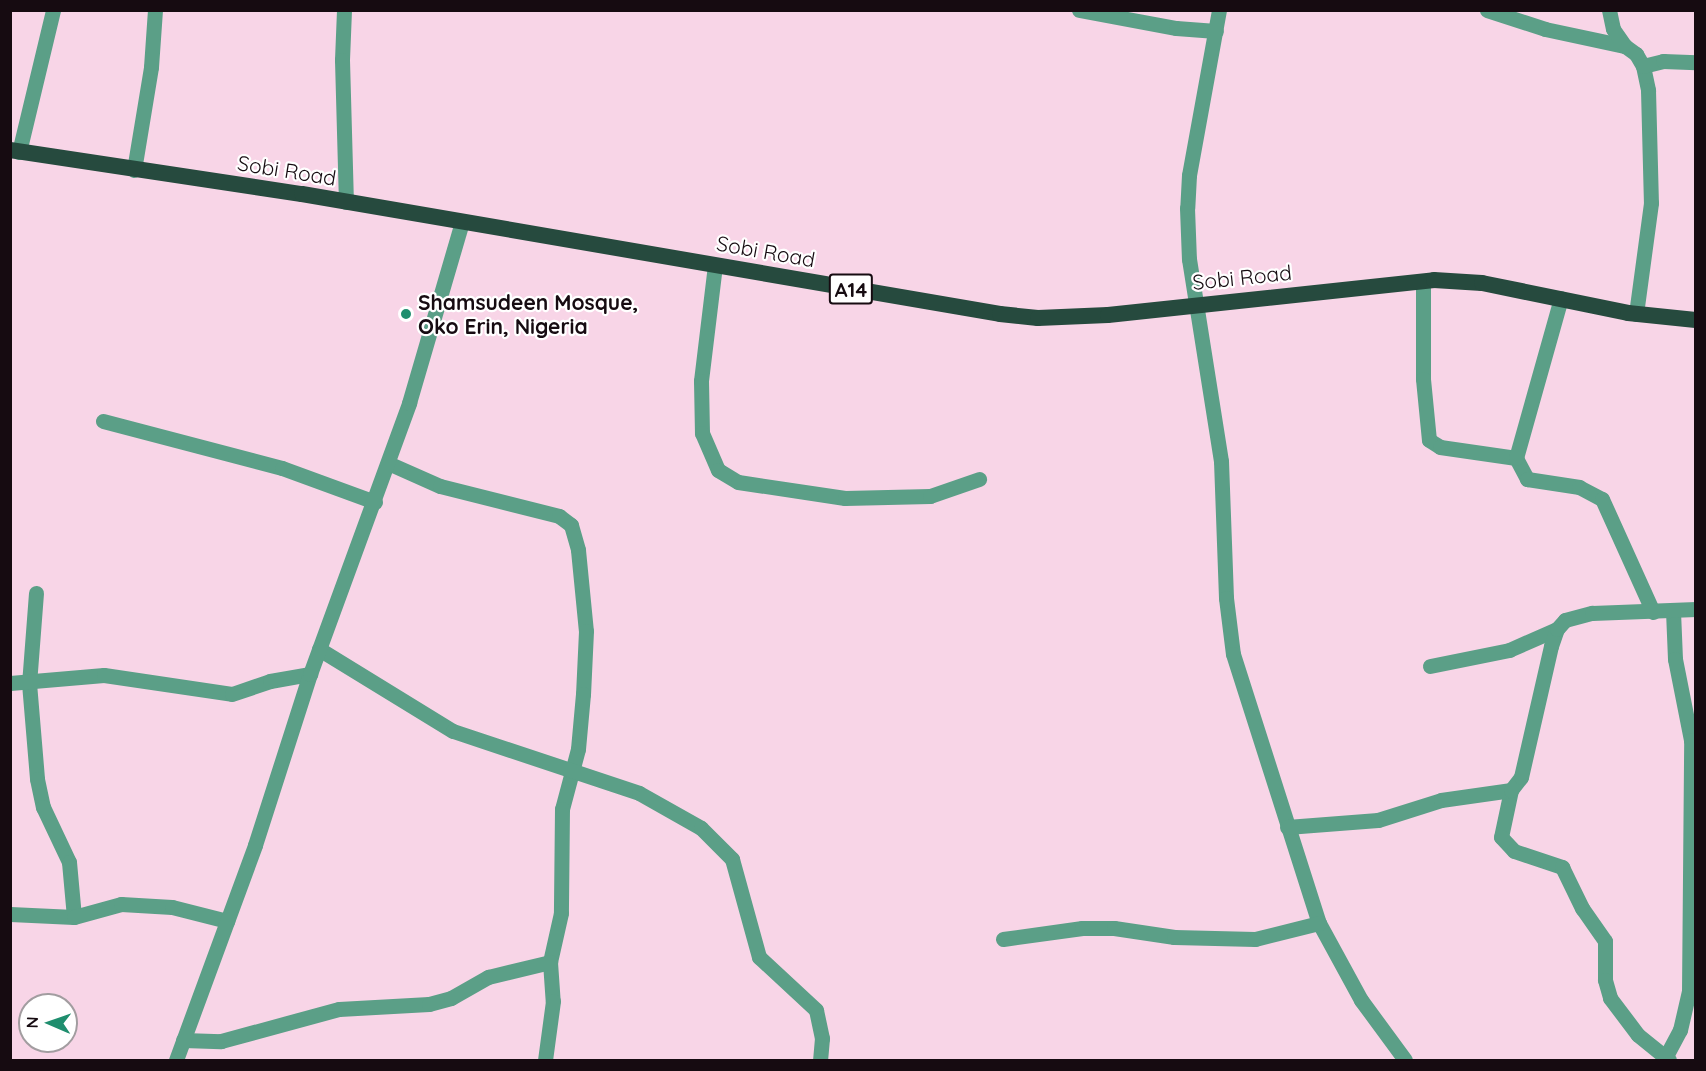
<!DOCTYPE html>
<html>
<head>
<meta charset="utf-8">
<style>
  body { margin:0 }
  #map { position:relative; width:1706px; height:1071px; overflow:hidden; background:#f8d5e7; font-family:Quicksand,sans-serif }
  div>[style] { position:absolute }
  .minor>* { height:15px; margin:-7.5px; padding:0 7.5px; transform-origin:7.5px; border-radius:7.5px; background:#5b9f87 }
  .trunk>* { height:16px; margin:-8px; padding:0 8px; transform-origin:8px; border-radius:8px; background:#264a3e }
  .dots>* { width:16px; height:16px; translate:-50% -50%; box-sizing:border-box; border:3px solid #fff; border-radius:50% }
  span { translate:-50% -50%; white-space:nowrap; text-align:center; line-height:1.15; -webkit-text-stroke:4.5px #fff; paint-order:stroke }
  .shield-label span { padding:2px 4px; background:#fff; border:2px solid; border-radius:4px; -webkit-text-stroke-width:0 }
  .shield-label { font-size:20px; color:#160b11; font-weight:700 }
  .street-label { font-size:21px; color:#160b11 }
  .poi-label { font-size:21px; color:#160b11; font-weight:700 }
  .left { translate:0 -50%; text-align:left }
  .frame { position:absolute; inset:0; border:12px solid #160b11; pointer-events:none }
  .north { position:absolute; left:18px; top:993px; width:60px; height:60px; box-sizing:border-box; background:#fff; border:2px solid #a29da0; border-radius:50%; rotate:272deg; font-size:16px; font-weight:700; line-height:24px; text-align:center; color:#160b11 }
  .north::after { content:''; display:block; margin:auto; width:21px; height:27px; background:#1f8e6e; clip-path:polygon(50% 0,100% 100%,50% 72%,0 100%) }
</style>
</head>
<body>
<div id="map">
  <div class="minor">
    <div style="left:344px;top:10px;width:50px;rotate:92.3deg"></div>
    <div style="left:342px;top:60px;width:142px;rotate:88.4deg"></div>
    <div style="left:1079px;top:10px;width:99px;rotate:10.5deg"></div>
    <div style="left:1176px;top:28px;width:40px;rotate:4.3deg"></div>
    <div style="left:1219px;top:10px;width:168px;rotate:100.3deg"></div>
    <div style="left:1189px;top:175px;width:33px;rotate:93deg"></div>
    <div style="left:1187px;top:208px;width:51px;rotate:87.8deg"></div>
    <div style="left:1189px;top:259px;width:205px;rotate:81deg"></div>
    <div style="left:1221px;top:461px;width:137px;rotate:87.9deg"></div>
    <div style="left:1226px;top:598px;width:56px;rotate:82.9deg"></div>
    <div style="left:1233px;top:654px;width:282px;rotate:72.3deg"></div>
    <div style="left:1319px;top:923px;width:88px;rotate:61.4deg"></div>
    <div style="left:1361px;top:1000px;width:74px;rotate:53.7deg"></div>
    <div style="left:1487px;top:10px;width:61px;rotate:18.1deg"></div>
    <div style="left:1545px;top:29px;width:82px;rotate:12deg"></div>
    <div style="left:1625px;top:46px;width:14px;rotate:36deg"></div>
    <div style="left:1636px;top:54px;width:14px;rotate:60deg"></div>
    <div style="left:1643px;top:66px;width:25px;rotate:78deg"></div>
    <div style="left:1648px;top:90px;width:113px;rotate:88.5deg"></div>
    <div style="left:1651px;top:203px;width:112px;rotate:97.7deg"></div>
    <div style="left:1609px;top:10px;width:19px;rotate:78deg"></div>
    <div style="left:1613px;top:29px;width:21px;rotate:55deg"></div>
    <div style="left:1643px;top:66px;width:21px;rotate:-14deg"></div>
    <div style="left:1663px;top:61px;width:33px;rotate:2deg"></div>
    <div style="left:19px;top:152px;width:146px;rotate:-76.5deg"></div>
    <div style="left:134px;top:170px;width:104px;rotate:-80.6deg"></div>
    <div style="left:151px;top:67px;width:57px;rotate:-86deg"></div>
    <div style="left:715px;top:265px;width:117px;rotate:96.9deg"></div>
    <div style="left:701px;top:381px;width:52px;rotate:88.9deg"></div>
    <div style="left:702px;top:433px;width:40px;rotate:66.6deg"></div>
    <div style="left:718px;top:470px;width:23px;rotate:31deg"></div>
    <div style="left:738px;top:482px;width:108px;rotate:8.5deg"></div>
    <div style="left:845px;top:498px;width:85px;rotate:-1.3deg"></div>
    <div style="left:930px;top:496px;width:52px;rotate:-19.1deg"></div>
    <div style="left:1423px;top:281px;width:98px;rotate:90deg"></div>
    <div style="left:1423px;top:379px;width:61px;rotate:84.4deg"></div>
    <div style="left:1429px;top:440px;width:13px;rotate:32deg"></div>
    <div style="left:1440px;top:447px;width:77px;rotate:8.2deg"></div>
    <div style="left:1516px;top:458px;width:24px;rotate:62deg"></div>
    <div style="left:1527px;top:479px;width:53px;rotate:8.7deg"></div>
    <div style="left:1579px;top:487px;width:26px;rotate:28deg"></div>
    <div style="left:1602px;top:499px;width:124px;rotate:65.7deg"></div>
    <div style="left:103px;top:421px;width:185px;rotate:14.7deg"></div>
    <div style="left:282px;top:468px;width:99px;rotate:20.1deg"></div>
    <div style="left:1516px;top:458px;width:166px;rotate:-74.3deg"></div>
    <div style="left:388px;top:463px;width:57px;rotate:23.9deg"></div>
    <div style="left:440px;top:486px;width:123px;rotate:14.1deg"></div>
    <div style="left:559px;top:516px;width:15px;rotate:37deg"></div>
    <div style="left:571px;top:525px;width:26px;rotate:74deg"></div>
    <div style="left:578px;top:550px;width:81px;rotate:84.4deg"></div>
    <div style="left:586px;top:631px;width:63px;rotate:92.7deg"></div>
    <div style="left:583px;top:694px;width:55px;rotate:95.2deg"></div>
    <div style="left:578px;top:749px;width:62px;rotate:104.9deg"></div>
    <div style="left:562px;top:809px;width:104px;rotate:90.6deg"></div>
    <div style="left:561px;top:913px;width:50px;rotate:102.7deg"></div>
    <div style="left:550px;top:962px;width:39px;rotate:86deg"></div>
    <div style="left:553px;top:1001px;width:60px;rotate:97.7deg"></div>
    <div style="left:36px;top:593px;width:90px;rotate:94.4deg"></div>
    <div style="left:29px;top:683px;width:96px;rotate:85.2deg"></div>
    <div style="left:37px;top:779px;width:29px;rotate:78deg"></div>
    <div style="left:43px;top:807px;width:61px;rotate:64.7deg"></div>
    <div style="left:69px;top:862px;width:55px;rotate:84.8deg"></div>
    <div style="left:1673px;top:611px;width:48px;rotate:87.6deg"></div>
    <div style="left:1675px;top:659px;width:83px;rotate:78.8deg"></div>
    <div style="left:1691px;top:740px;width:6px;rotate:31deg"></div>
    <div style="left:319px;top:649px;width:157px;rotate:31.5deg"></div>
    <div style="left:453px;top:731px;width:196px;rotate:18.4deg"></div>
    <div style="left:639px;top:793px;width:71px;rotate:29.4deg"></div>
    <div style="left:701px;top:828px;width:44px;rotate:45deg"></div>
    <div style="left:732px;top:859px;width:102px;rotate:74.6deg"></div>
    <div style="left:759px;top:957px;width:78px;rotate:42.9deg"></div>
    <div style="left:816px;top:1010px;width:29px;rotate:78deg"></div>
    <div style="left:822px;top:1038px;width:22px;rotate:95deg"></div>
    <div style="left:1430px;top:666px;width:81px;rotate:-11.4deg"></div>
    <div style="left:1509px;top:650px;width:52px;rotate:-23.6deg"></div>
    <div style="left:10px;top:683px;width:94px;rotate:-4.9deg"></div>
    <div style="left:104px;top:675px;width:129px;rotate:8.4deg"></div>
    <div style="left:232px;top:694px;width:40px;rotate:-18.9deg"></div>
    <div style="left:270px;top:681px;width:41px;rotate:-9.9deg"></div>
    <div style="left:1511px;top:790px;width:48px;rotate:102deg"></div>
    <div style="left:1501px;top:837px;width:19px;rotate:47deg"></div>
    <div style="left:1514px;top:851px;width:51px;rotate:18.4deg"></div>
    <div style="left:1562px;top:867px;width:46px;rotate:64deg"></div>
    <div style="left:1582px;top:908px;width:40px;rotate:55.1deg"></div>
    <div style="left:1605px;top:941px;width:39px;rotate:90deg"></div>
    <div style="left:1605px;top:980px;width:19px;rotate:74deg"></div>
    <div style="left:1610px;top:998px;width:46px;rotate:52.9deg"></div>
    <div style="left:1638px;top:1035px;width:40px;rotate:39deg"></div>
    <div style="left:1287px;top:827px;width:91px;rotate:-4.4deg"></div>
    <div style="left:1378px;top:820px;width:66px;rotate:-17.6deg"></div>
    <div style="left:1441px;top:800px;width:71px;rotate:-8.1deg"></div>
    <div style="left:1511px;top:790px;width:16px;rotate:-52deg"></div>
    <div style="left:1521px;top:777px;width:134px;rotate:-77.1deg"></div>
    <div style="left:1551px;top:646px;width:18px;rotate:-71deg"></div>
    <div style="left:1557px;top:629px;width:12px;rotate:-48deg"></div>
    <div style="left:1565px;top:620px;width:28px;rotate:-15deg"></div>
    <div style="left:1592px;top:613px;width:104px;rotate:-2.2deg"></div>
    <div style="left:10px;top:914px;width:64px;rotate:2.7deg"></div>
    <div style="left:74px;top:917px;width:49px;rotate:-15.5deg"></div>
    <div style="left:121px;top:904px;width:51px;rotate:3.4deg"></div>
    <div style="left:172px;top:907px;width:57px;rotate:14.3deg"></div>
    <div style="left:1003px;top:939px;width:80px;rotate:-7.9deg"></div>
    <div style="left:1082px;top:928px;width:32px"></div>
    <div style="left:1114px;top:928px;width:61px;rotate:8.5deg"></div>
    <div style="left:1174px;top:937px;width:81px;rotate:1.4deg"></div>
    <div style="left:1255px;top:939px;width:66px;rotate:-14deg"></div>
    <div style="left:183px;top:1040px;width:38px;rotate:2deg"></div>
    <div style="left:221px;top:1041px;width:122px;rotate:-15.2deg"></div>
    <div style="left:339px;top:1009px;width:90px;rotate:-3.2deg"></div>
    <div style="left:429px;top:1004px;width:23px;rotate:-15deg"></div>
    <div style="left:451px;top:998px;width:43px;rotate:-29.6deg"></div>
    <div style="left:488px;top:977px;width:64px;rotate:-13.6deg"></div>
    <div style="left:1665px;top:1058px;width:32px;rotate:-62deg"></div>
    <div style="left:1680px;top:1030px;width:39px;rotate:-77deg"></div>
    <div style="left:1689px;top:992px;width:252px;rotate:-89.5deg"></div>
    <div style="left:176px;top:1060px;width:229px;rotate:-69.8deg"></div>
    <div style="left:255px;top:845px;width:180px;rotate:-72.2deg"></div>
    <div style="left:310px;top:674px;width:289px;rotate:-69.9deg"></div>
    <div style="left:409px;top:403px;width:189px;rotate:-73.7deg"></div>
  </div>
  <div class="trunk">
    <div style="left:10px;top:150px;width:295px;rotate:8.6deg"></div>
    <div style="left:302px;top:194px;width:708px;rotate:9.75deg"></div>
    <div style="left:1000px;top:314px;width:38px;rotate:6deg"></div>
    <div style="left:1038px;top:318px;width:70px;rotate:-2.5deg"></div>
    <div style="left:1108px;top:315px;width:328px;rotate:-6.1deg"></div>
    <div style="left:1434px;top:280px;width:48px;rotate:3.6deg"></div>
    <div style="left:1482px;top:283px;width:149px;rotate:11.6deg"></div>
    <div style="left:1628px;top:313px;width:68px;rotate:5.9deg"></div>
  </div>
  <div class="dots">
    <div style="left:406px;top:314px;background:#1f8e6e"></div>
  </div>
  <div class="shield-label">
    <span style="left:851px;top:289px">A14</span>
  </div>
  <div class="street-label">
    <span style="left:287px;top:170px;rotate:9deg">Sobi Road</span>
    <span style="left:766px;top:251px;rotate:10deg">Sobi Road</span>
    <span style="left:1242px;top:277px;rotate:-6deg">Sobi Road</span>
  </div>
  <div class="poi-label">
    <span class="left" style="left:418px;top:314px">Shamsudeen Mosque,<br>Oko Erin, Nigeria</span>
  </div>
  <div class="frame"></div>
  <div class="north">N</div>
</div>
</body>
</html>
